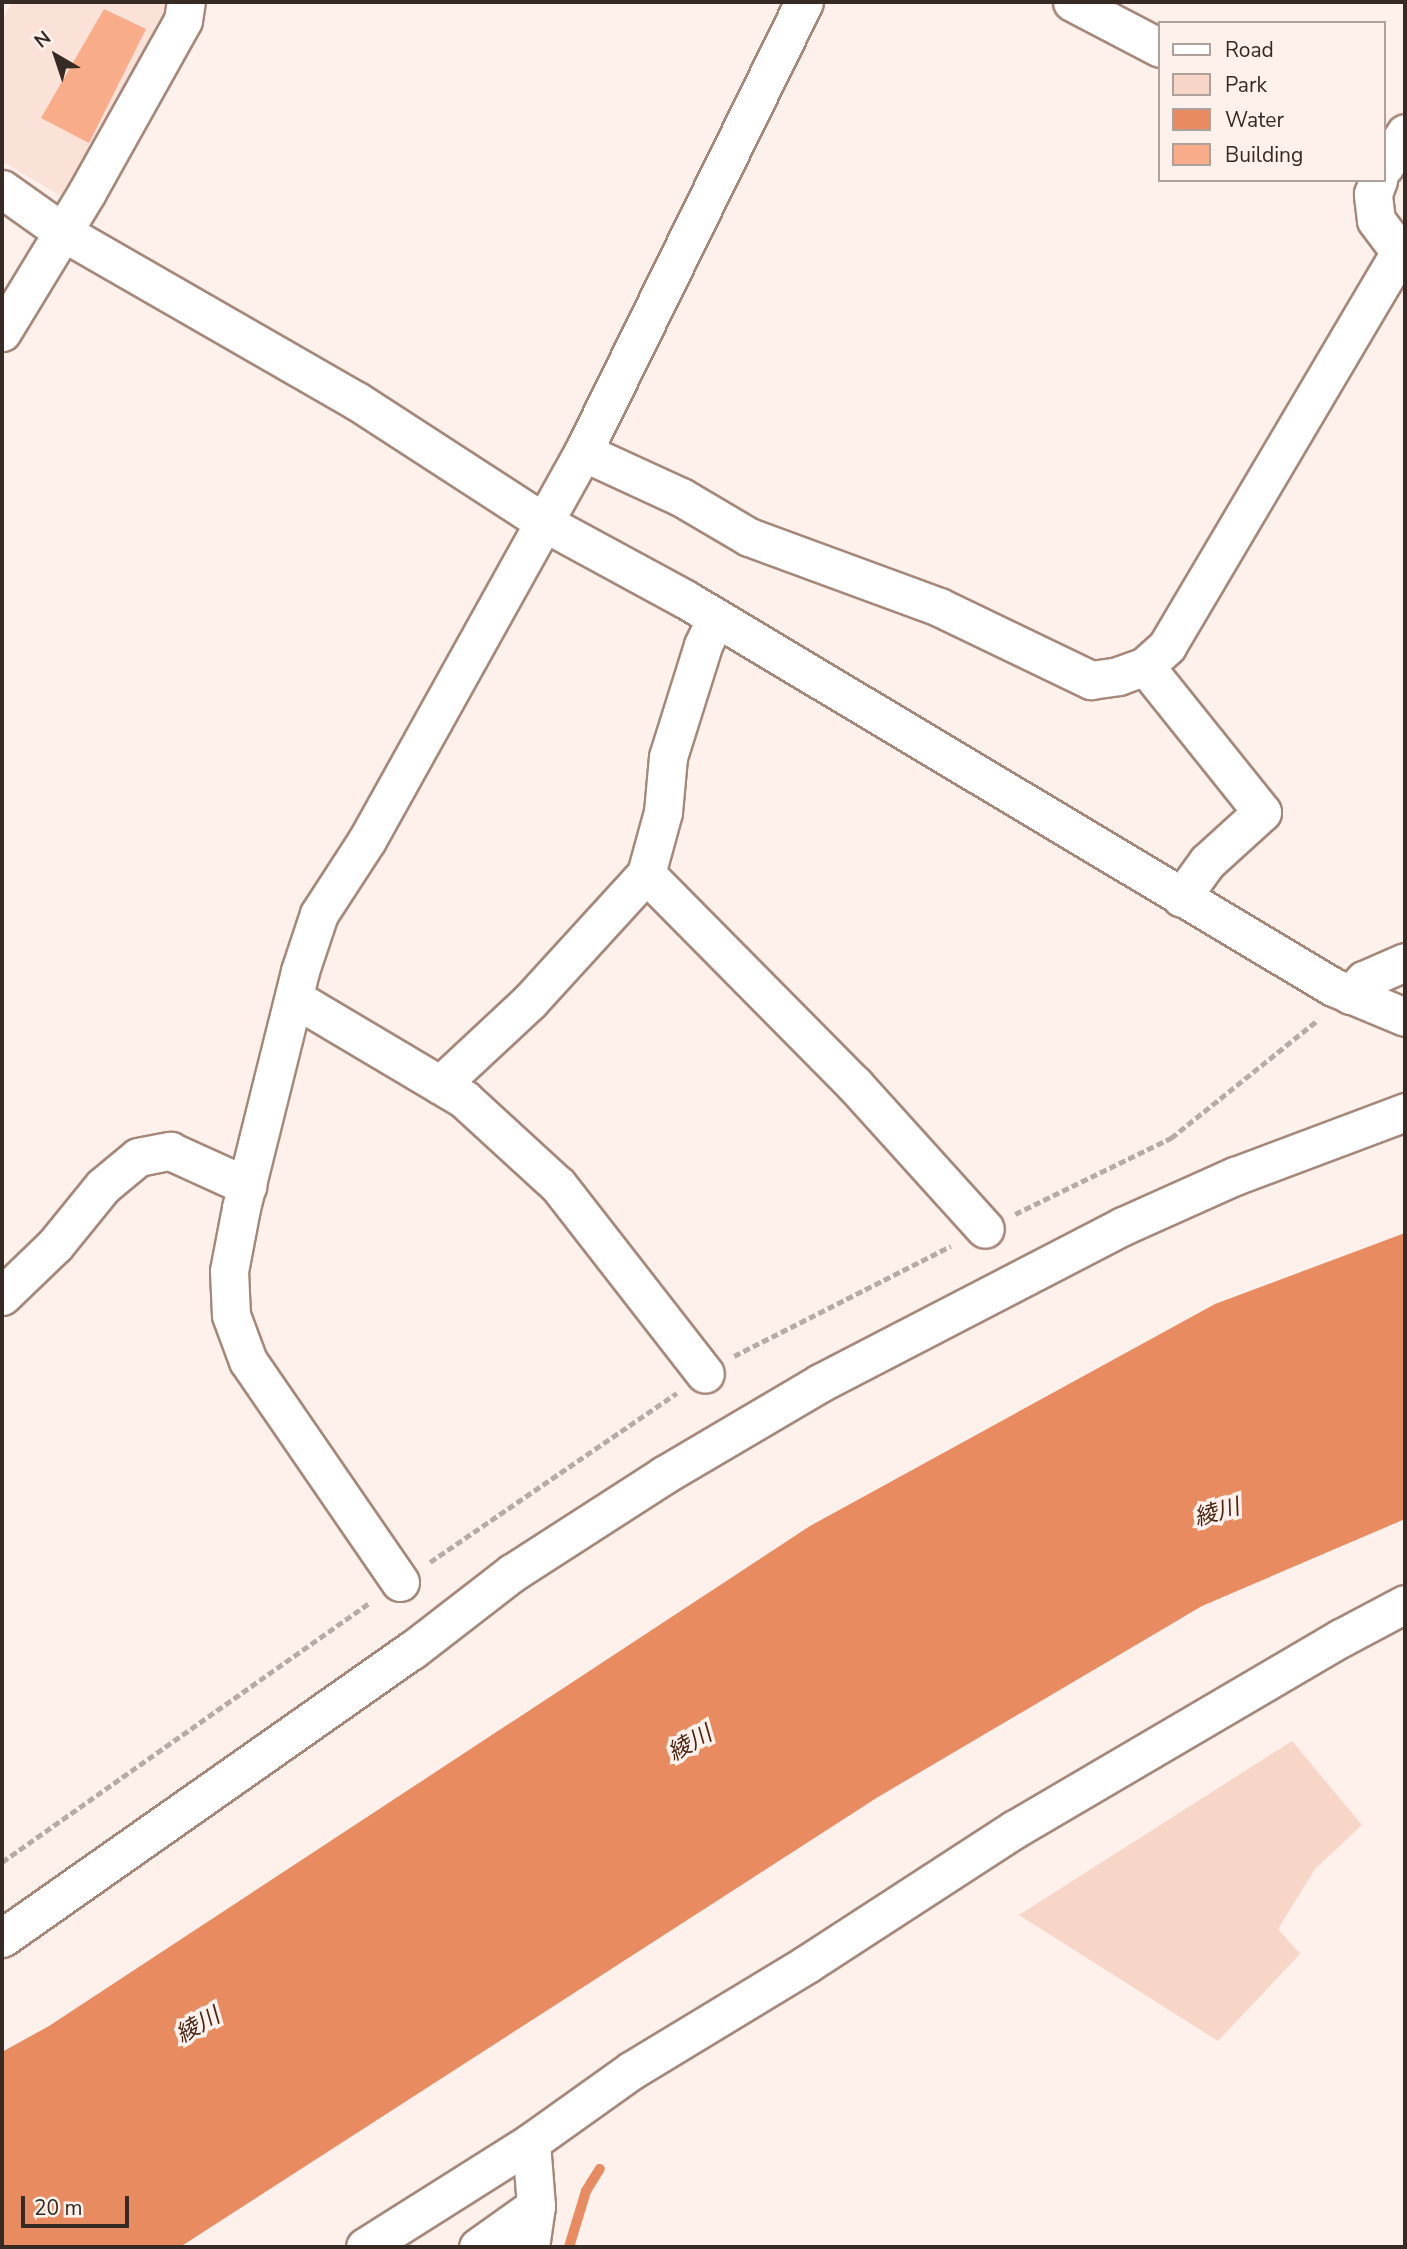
<!DOCTYPE html>
<html>
<head>
<meta charset="utf-8">
<style>
  body { margin:0 }
  #map { position:relative; width:1407px; height:2249px; overflow:hidden; background:#fef1eb; font-family:"Nunito Sans","Noto Sans JP",sans-serif }
  div>[style] { position:absolute }
  .built>* { inset:0; background:#fbe2d8 }
  .green>* { inset:0; background:#f7d5c7 }
  .water>* { inset:0; background:#e88b60 }
  .stream>* { height:10px; margin:-5px; padding:0 5px; transform-origin:5px; border-radius:5px; background:#e88b60 }
  .building>* { inset:0; background:#f8ac89 }
  .path>* { height:4.5px; margin-top:-2.25px; transform-origin:0; background:repeating-linear-gradient(90deg,#b8aba5 0 7px,transparent 0 10.5px) }
  .roads { filter:drop-shadow(2px 0 #a6887b) drop-shadow(-2px 0 #a6887b) drop-shadow(0 2px #a6887b) drop-shadow(0 -2px #a6887b) }
  .minor>* { height:37px; margin:-18.5px; padding:0 18.5px; transform-origin:18.5px; border-radius:18.5px; background:#fff }
  span { translate:-50% -50%; white-space:nowrap; text-align:center; line-height:1.15; -webkit-text-stroke:7px #fef1eb; paint-order:stroke }
  .water-label { font-size:23px; color:#4a2513; font-style:italic }
  .frame { position:absolute; inset:0; border:4px solid #362a24; pointer-events:none }
  .legend { position:absolute; left:1158px; top:21px; width:228px; height:161px; box-sizing:border-box; background:#fef1eb; border:2px solid #aea19b; margin:0; padding:9px 12px; list-style:none; font-size:21px; color:#362a24 }
  .legend li { display:flex; align-items:center; gap:14px; height:35px }
  .legend b { width:35px; border:2px solid #aea19b }
  .north { position:absolute; left:21px; top:21px; width:70px; height:70px; -webkit-text-stroke:5px #fef1eb; paint-order:stroke; rotate:321deg; font-size:19px; font-weight:700; line-height:28px; text-align:center; color:#362a24 }
  .north::after { content:''; display:block; margin:auto; width:24px; height:32px; background:#362a24; clip-path:polygon(50% 0,100% 100%,50% 72%,0 100%) }
  .scale { position:absolute; left:21px; top:2196px; width:108px; height:32px; box-sizing:border-box; border:4px solid #362a24; border-top:0; padding-left:9px; font-size:21px; line-height:24px; white-space:nowrap; color:#362a24; -webkit-text-stroke:5px #fef1eb; paint-order:stroke }
</style>
</head>
<body>
<div id="map">
  <div class="built">
    <div style="clip-path:polygon(12px 2px,175px 2px,76px 191px,60px 196px,2px 161px,2px 21px)"></div>
  </div>
  <div class="green">
    <div style="clip-path:polygon(1292px 1741px,1362px 1825px,1315px 1869px,1278px 1929px,1300px 1954px,1218px 2041px,1019px 1915px)"></div>
  </div>
  <div class="water">
    <div style="clip-path:polygon(1405px 1233px,1405px 1519px,1202px 1606px,878px 1797px,180px 2247px,2px 2247px,2px 2052px,49px 2026px,810px 1526px,1215px 1304px)"></div>
  </div>
  <div class="stream">
    <div style="left:569px;top:2247px;width:59px;rotate:-73.1deg"></div>
    <div style="left:586px;top:2191px;width:26px;rotate:-58deg"></div>
  </div>
  <div class="building">
    <div style="clip-path:polygon(104px 9px,146px 29px,89px 143px,41px 118px)"></div>
  </div>
  <div class="path">
    <div style="left:1015px;top:1214px;width:174px;rotate:-26deg"></div>
    <div style="left:1171px;top:1138px;width:189px;rotate:-38.8deg"></div>
    <div style="left:734px;top:1356px;width:243px;rotate:-26.9deg"></div>
    <div style="left:430px;top:1562px;width:299px;rotate:-34.4deg"></div>
    <div style="left:2px;top:1862px;width:451px;rotate:-35.2deg"></div>
  </div>
  <div class="roads">
    <div class="minor">
      <div style="left:1072px;top:2px;width:99px;rotate:27.6deg"></div>
      <div style="left:1384px;top:167px;width:40px;rotate:-58deg"></div>
      <div style="left:2px;top:189px;width:72px;rotate:35.4deg"></div>
      <div style="left:61px;top:231px;width:341px;rotate:29.9deg"></div>
      <div style="left:357px;top:401px;width:224px;rotate:33deg"></div>
      <div style="left:545px;top:523px;width:159px;rotate:28.5deg"></div>
      <div style="left:685px;top:599px;width:755px;rotate:30.91deg"></div>
      <div style="left:1333px;top:987px;width:78px;rotate:22.6deg"></div>
      <div style="left:2px;top:332px;width:164px;rotate:-58.7deg"></div>
      <div style="left:87px;top:192px;width:197px;rotate:-60.8deg"></div>
      <div style="left:183px;top:20px;width:18px;rotate:-81deg"></div>
      <div style="left:583px;top:452px;width:108px;rotate:24.7deg"></div>
      <div style="left:681px;top:497px;width:79px;rotate:30.5deg"></div>
      <div style="left:749px;top:537px;width:202px;rotate:20.2deg"></div>
      <div style="left:939px;top:607px;width:169px;rotate:25.7deg"></div>
      <div style="left:1091px;top:680px;width:27px;rotate:-8deg"></div>
      <div style="left:1118px;top:676px;width:29px;rotate:-20deg"></div>
      <div style="left:1145px;top:666px;width:30px;rotate:-42deg"></div>
      <div style="left:1167px;top:646px;width:458px;rotate:-59.4deg"></div>
      <div style="left:1400px;top:252px;width:40px;rotate:-127deg"></div>
      <div style="left:1376px;top:220px;width:26px;rotate:-97deg"></div>
      <div style="left:1373px;top:194px;width:15px;rotate:-70deg"></div>
      <div style="left:1145px;top:666px;width:187px;rotate:51.3deg"></div>
      <div style="left:1262px;top:812px;width:74px;rotate:137.7deg"></div>
      <div style="left:1207px;top:862px;width:44px;rotate:125.8deg"></div>
      <div style="left:646px;top:874px;width:296px;rotate:45.3deg"></div>
      <div style="left:854px;top:1084px;width:195px;rotate:47.9deg"></div>
      <div style="left:1350px;top:995px;width:21px;rotate:-47deg"></div>
      <div style="left:1364px;top:980px;width:45px;rotate:-23.7deg"></div>
      <div style="left:294px;top:998px;width:198px;rotate:30.7deg"></div>
      <div style="left:464px;top:1099px;width:127px;rotate:42.5deg"></div>
      <div style="left:558px;top:1185px;width:239px;rotate:52.1deg"></div>
      <div style="left:440px;top:1085px;width:123px;rotate:-43deg"></div>
      <div style="left:530px;top:1001px;width:172px;rotate:-47.6deg"></div>
      <div style="left:646px;top:874px;width:64px;rotate:-74.7deg"></div>
      <div style="left:663px;top:812px;width:55px;rotate:-84.8deg"></div>
      <div style="left:668px;top:757px;width:117px;rotate:-72.6deg"></div>
      <div style="left:703px;top:645px;width:30px;rotate:-64deg"></div>
      <div style="left:2px;top:1296px;width:74px;rotate:-43.9deg"></div>
      <div style="left:55px;top:1245px;width:76px;rotate:-50.9deg"></div>
      <div style="left:103px;top:1186px;width:45px;rotate:-39.6deg"></div>
      <div style="left:138px;top:1157px;width:33px;rotate:-11deg"></div>
      <div style="left:170px;top:1151px;width:85px;rotate:24.4deg"></div>
      <div style="left:400px;top:1582px;width:268px;rotate:-124.5deg"></div>
      <div style="left:248px;top:1361px;width:49px;rotate:-110.3deg"></div>
      <div style="left:231px;top:1315px;width:44px;rotate:-92.6deg"></div>
      <div style="left:229px;top:1271px;width:64px;rotate:-79.2deg"></div>
      <div style="left:241px;top:1208px;width:244px;rotate:-76deg"></div>
      <div style="left:300px;top:971px;width:60px;rotate:-71.6deg"></div>
      <div style="left:319px;top:914px;width:88px;rotate:-57deg"></div>
      <div style="left:367px;top:840px;width:444px;rotate:-60.9deg"></div>
      <div style="left:583px;top:452px;width:501px;rotate:-63.84deg"></div>
      <div style="left:2px;top:1938px;width:500px;rotate:-35.1deg"></div>
      <div style="left:411px;top:1651px;width:128px;rotate:-37.7deg"></div>
      <div style="left:512px;top:1573px;width:181px;rotate:-32.8deg"></div>
      <div style="left:664px;top:1475px;width:181px;rotate:-30.5deg"></div>
      <div style="left:820px;top:1383px;width:341px;rotate:-27.4deg"></div>
      <div style="left:1123px;top:1226px;width:123px;rotate:-24.1deg"></div>
      <div style="left:1235px;top:1176px;width:182px;rotate:-20.6deg"></div>
      <div style="left:365px;top:2247px;width:196px;rotate:-32.3deg"></div>
      <div style="left:531px;top:2142px;width:124px;rotate:-35.5deg"></div>
      <div style="left:632px;top:2070px;width:205px;rotate:-31.2deg"></div>
      <div style="left:807px;top:1964px;width:248px;rotate:-33deg"></div>
      <div style="left:1015px;top:1829px;width:378px;rotate:-30.4deg"></div>
      <div style="left:1341px;top:1638px;width:72px;rotate:-28deg"></div>
      <div style="left:478px;top:2247px;width:71px;rotate:-35.3deg"></div>
      <div style="left:530px;top:2247px;width:41px;rotate:-81.7deg"></div>
      <div style="left:536px;top:2206px;width:64px;rotate:-94.5deg"></div>
    </div>
  </div>
  <div class="water-label">
    <span style="left:1217px;top:1513px;rotate:-16deg">綾川</span>
    <span style="left:690px;top:1744px;rotate:-30deg">綾川</span>
    <span style="left:198px;top:2026px;rotate:-30deg">綾川</span>
  </div>
  <div class="frame"></div>
  <ul class="legend">
  <li><b style="height:9px;background:#fff"></b>Road</li>
  <li><b style="height:19px;background:#f7d5c7"></b>Park</li>
  <li><b style="height:19px;background:#e88b60"></b>Water</li>
  <li><b style="height:19px;background:#f8ac89"></b>Building</li>
  </ul>
  <div class="north">N</div>
  <div class="scale">20 m</div>
</div>
</body>
</html>
